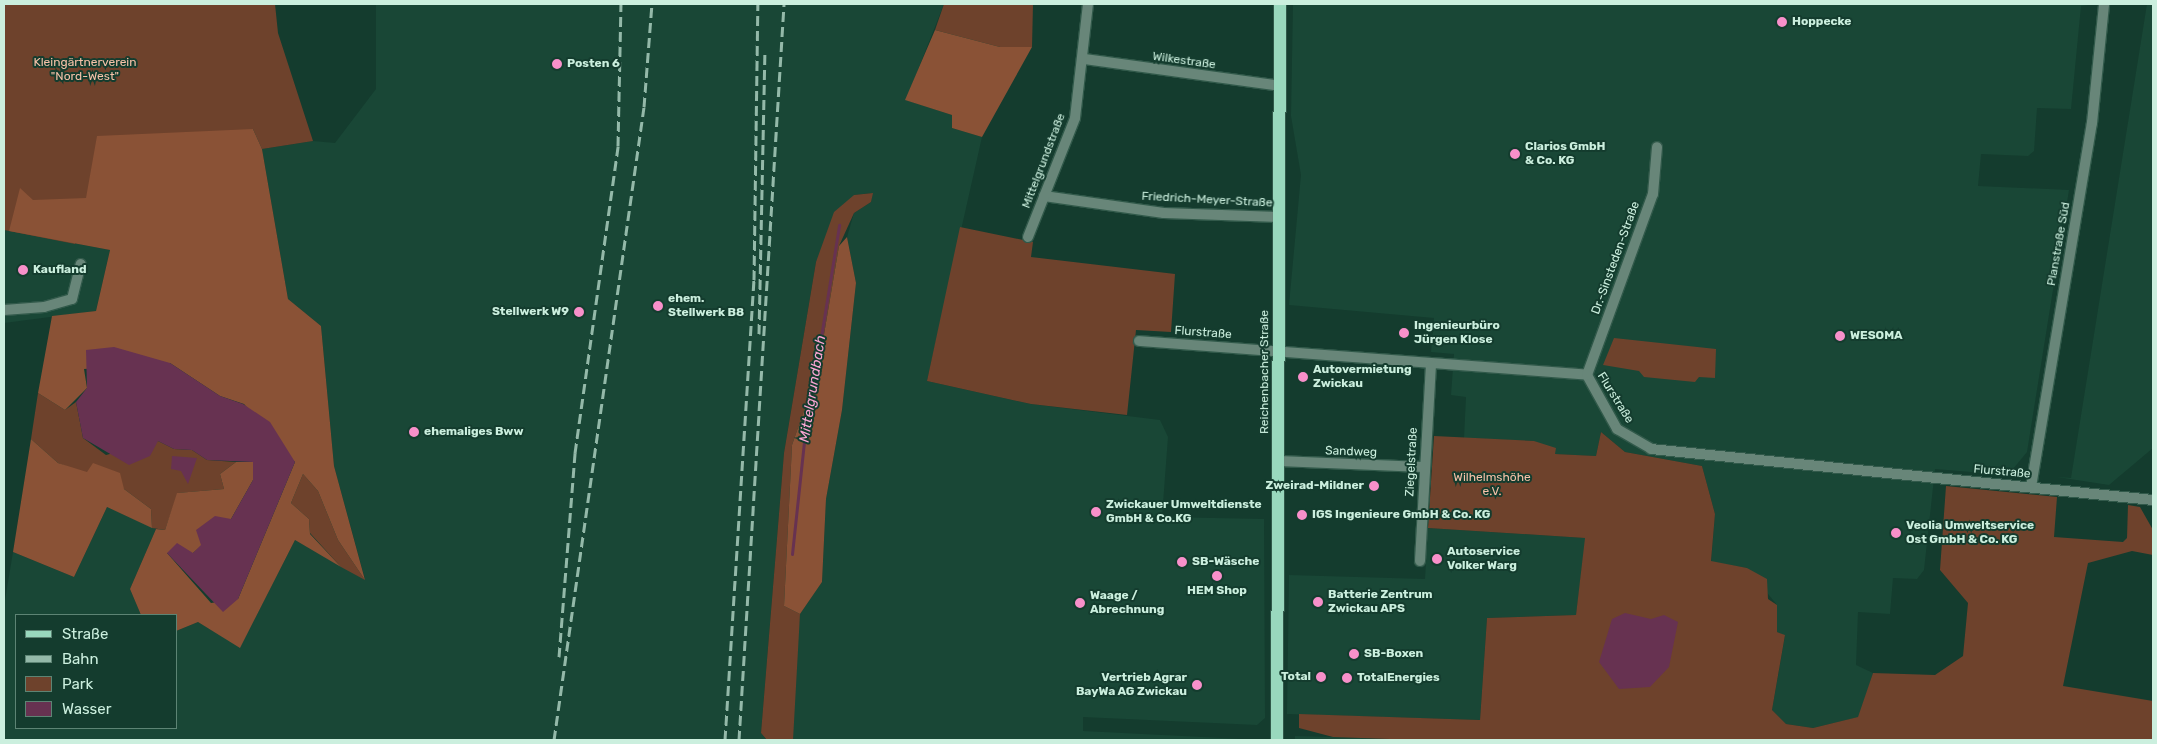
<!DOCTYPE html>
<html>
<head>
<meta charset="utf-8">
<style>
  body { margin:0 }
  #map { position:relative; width:2157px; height:744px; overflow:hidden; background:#143c2e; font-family:Rubik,sans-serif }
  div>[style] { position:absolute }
  .built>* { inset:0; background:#194736 }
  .green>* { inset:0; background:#6e422c }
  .forest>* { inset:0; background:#8a5236 }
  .water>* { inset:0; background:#673251 }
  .stream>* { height:3px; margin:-1.5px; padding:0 1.5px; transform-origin:1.5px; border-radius:1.5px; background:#673251 }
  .roads { filter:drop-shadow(1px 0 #31594a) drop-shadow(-1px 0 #31594a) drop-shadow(0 1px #31594a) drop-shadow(0 -1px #31594a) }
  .minor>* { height:10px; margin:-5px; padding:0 5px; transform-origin:5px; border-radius:5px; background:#688679 }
  .major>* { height:12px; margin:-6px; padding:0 6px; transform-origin:6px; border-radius:6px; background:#99d8bd }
  .rail>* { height:3px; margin-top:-1.5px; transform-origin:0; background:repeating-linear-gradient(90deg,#94b9a9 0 10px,transparent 0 15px) }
  .dots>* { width:14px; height:14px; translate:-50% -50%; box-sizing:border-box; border:2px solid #143c2e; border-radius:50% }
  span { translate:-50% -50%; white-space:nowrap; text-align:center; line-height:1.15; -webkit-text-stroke:4px #143c2e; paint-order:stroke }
  .poi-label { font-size:12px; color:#cbefde; font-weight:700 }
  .left { translate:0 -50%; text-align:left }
  .right { translate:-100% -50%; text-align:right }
  .street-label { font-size:12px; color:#cbefde }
  .park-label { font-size:12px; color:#f7c2a9 }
  .water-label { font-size:14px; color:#fca6d4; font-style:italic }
  .frame { position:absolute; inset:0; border:5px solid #cbefde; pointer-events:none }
  .legend { position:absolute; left:15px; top:614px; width:162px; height:115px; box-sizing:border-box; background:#143c2e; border:1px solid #5d8474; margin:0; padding:6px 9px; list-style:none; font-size:15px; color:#cbefde }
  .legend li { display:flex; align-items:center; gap:10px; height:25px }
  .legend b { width:25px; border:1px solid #5d8474 }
</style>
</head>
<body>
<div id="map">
  <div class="built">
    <div style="clip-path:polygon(376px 4px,944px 4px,906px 100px,952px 115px,952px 128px,982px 137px,927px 381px,1031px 404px,1160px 420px,1168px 437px,1162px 517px,1264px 519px,1265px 718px,1257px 725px,1083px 717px,1083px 731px,1262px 740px,787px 740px,800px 614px,822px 582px,826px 499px,842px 410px,856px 283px,847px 237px,854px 213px,871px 202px,872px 193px,854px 195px,816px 262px,784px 453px,761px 733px,767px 740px,4px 740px,4px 606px,13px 552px,74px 577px,107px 507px,156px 529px,130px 589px,141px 615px,16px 615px,16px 728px,176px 728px,176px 631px,198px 622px,240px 647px,295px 540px,365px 579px,334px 466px,321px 326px,288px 299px,262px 149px,313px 141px,335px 143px,376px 89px)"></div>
    <div style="clip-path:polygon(1293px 4px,2098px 4px,2081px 6px,2071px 109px,2037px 108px,2034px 151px,2028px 156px,1981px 154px,1978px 186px,2069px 190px,2027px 452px,2008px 475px,1935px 469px,1924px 570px,1917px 579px,1893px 578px,1890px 614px,1858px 612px,1856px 665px,1873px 673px,1859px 717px,1813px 728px,1786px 724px,1772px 710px,1785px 636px,1777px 632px,1777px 605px,1747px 568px,1711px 562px,1715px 514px,1702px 466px,1625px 452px,1601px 432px,1596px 456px,1554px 454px,1534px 441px,1464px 438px,1466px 397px,1451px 395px,1454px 354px,1431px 352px,1434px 318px,1289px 305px,1301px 175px,1291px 116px)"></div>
    <div style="clip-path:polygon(2147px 4px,2153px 4px,2153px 448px,2109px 485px,2057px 477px,2071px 478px)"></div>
    <div style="clip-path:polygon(4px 230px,110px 250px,96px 311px,4px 323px)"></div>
    <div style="clip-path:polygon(1428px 528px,1586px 538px,1576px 615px,1487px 618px,1480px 720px,1287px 714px,1289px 575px,1425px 579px)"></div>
    <div style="clip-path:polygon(1295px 736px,1333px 737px,1418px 740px,1295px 740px)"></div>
  </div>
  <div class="green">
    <div style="clip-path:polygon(4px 4px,275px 4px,278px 33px,313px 141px,262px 149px,253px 129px,86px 198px,75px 244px,4px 230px)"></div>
    <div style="clip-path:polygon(944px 4px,1033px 4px,1032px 47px,1000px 47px,935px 30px)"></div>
    <div style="clip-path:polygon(873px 193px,871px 202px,854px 213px,839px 246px,818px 370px,792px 445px,784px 606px,800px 614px,793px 740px,767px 740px,761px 733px,784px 453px,816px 262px,834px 212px,854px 195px)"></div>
    <div style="clip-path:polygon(960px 227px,1033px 242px,1031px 257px,1175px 274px,1171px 332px,1136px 330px,1127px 415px,1031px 404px,927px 381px)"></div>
    <div style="clip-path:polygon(1614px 338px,1716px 349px,1715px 378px,1699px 377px,1695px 382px,1644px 377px,1639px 371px,1603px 365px)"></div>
    <div style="clip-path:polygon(38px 393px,65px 410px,76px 402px,83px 438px,106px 455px,158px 441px,174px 449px,192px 450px,207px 460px,236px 462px,220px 474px,224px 489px,178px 493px,165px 530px,152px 528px,151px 509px,124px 489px,58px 463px,31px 439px)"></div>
    <div style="clip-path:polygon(1601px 432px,1625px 452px,1702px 466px,1715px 514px,1711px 561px,1747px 568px,1767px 579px,1768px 599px,1777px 605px,1777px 632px,1785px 635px,1772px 710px,1786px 724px,1813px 728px,1858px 717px,1873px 673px,1935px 675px,1963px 656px,1968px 603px,1940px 570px,1946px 486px,2057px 497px,2054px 537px,2123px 542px,2127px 538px,2128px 505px,2140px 507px,2153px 530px,2153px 555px,2132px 551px,2088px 563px,2063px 686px,2153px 701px,2153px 740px,1418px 740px,1333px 737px,1299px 728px,1299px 714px,1480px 720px,1487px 618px,1576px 615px,1585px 538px,1428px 528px,1434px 436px,1534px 441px,1556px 448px,1555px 454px,1596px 456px)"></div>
    <div style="clip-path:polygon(303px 474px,318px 491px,338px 540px,365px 580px,341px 567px,310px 533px,309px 519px,291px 503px)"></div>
  </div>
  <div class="forest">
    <div style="clip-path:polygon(935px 30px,1000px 47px,1032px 47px,982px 137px,952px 128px,952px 115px,905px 100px)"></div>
    <div style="clip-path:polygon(253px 129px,262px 149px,288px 299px,321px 326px,334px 466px,365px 580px,338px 540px,318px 491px,303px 474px,291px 503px,309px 519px,310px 534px,341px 567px,295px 540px,240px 648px,198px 622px,176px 631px,176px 615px,141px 615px,130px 589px,156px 529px,165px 530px,177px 493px,224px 489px,220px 474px,236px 462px,253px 462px,253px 480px,231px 519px,193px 553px,167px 553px,211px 603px,238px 599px,295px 462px,244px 404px,220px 396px,170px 363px,84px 369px,87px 388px,65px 410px,38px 393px,52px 316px,96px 311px,110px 250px,9px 231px,20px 188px,33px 200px,86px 198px,97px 136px)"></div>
    <div style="clip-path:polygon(847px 237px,856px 283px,842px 410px,826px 499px,822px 582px,800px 614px,784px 606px,792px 445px,818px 370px,839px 246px)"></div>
    <div style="clip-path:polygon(31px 439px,58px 463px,87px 472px,93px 463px,120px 473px,124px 489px,151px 509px,152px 528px,107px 507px,74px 577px,13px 552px)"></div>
  </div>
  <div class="water">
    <div style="clip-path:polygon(114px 347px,170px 363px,220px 396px,243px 404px,270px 422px,295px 462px,238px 599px,223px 612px,167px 553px,177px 543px,193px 553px,201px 545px,196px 530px,215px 516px,231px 519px,253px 480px,253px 462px,207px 460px,192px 450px,174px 449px,158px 441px,150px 456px,129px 465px,83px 438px,76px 402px,87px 388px,86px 350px)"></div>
    <div style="clip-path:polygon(172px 456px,197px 458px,188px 484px,181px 471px,171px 469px)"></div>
    <div style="clip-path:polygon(1625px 613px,1651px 619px,1664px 615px,1678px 622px,1669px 667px,1650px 687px,1619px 689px,1599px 662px,1612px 619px)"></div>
  </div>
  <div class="stream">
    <div style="left:792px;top:554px;width:113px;rotate:-83.9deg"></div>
    <div style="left:804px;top:442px;width:220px;rotate:-80.8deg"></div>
  </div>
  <div class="roads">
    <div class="minor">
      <div style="left:1084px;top:59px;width:198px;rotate:7.8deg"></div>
      <div style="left:1044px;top:196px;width:121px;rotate:8.1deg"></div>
      <div style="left:1164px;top:213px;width:115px;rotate:2deg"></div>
      <div style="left:1028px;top:237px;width:128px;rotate:-68.4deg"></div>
      <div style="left:1075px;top:118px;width:115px;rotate:-83.5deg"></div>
      <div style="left:4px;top:310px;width:40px;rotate:-4.3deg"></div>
      <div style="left:44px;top:307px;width:29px;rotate:-16deg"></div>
      <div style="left:72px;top:299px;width:36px;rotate:-76deg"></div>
      <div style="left:1139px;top:341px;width:449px;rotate:4.3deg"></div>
      <div style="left:1587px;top:375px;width:62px;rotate:60.9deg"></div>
      <div style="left:1617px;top:429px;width:39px;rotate:30deg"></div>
      <div style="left:1651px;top:449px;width:505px;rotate:5.8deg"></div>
      <div style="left:1587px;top:375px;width:193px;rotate:-70deg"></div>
      <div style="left:1653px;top:194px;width:47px;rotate:-85.1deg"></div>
      <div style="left:1278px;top:461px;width:146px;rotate:2.4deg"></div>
      <div style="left:2031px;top:487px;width:369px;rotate:-80.5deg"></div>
      <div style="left:2092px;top:123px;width:120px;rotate:-84.2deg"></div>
      <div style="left:1420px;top:561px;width:197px;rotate:-86.8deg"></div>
    </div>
    <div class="major">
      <div style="left:1277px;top:740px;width:736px;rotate:-89.77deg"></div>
    </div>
  </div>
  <div class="rail">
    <div style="left:759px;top:334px;width:283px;rotate:-88.8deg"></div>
    <div style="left:559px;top:657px;width:205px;rotate:-85.5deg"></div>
    <div style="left:575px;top:453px;width:310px;rotate:-82deg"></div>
    <div style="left:618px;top:146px;width:142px;rotate:-88.8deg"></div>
    <div style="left:554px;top:740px;width:639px;rotate:-81.91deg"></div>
    <div style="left:644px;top:107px;width:103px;rotate:-85.6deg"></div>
    <div style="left:725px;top:740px;width:461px;rotate:-86.4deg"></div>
    <div style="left:754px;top:280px;width:276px;rotate:-89.2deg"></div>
    <div style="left:739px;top:740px;width:737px;rotate:-86.5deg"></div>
  </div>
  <div class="dots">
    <div style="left:1782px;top:22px;background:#f890ca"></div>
    <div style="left:557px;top:64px;background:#f890ca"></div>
    <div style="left:1515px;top:154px;background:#f890ca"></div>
    <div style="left:23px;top:270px;background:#f890ca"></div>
    <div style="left:658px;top:306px;background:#f890ca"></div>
    <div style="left:579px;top:312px;background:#f890ca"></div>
    <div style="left:1404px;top:333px;background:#f890ca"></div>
    <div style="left:1840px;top:336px;background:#f890ca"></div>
    <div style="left:1303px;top:377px;background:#f890ca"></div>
    <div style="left:414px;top:432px;background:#f890ca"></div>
    <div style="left:1374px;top:486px;background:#f890ca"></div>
    <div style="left:1096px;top:512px;background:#f890ca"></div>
    <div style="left:1302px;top:515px;background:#f890ca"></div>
    <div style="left:1896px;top:533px;background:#f890ca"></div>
    <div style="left:1437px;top:559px;background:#f890ca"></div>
    <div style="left:1182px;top:562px;background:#f890ca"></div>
    <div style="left:1217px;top:576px;background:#f890ca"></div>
    <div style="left:1318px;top:602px;background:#f890ca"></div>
    <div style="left:1080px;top:603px;background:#f890ca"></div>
    <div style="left:1354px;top:654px;background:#f890ca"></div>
    <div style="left:1321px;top:677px;background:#f890ca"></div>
    <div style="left:1347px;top:678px;background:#f890ca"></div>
    <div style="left:1197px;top:685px;background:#f890ca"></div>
  </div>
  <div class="poi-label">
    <span class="left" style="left:1792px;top:22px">Hoppecke</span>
    <span class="left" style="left:567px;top:64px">Posten 6</span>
    <span class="left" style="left:1525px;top:154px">Clarios GmbH<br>&amp; Co. KG</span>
    <span class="left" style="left:33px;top:270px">Kaufland</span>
    <span class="left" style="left:668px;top:306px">ehem.<br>Stellwerk B8</span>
    <span class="right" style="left:569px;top:312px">Stellwerk W9</span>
    <span class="left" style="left:1414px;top:333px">Ingenieurbüro<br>Jürgen Klose</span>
    <span class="left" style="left:1850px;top:336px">WESOMA</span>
    <span class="left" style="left:1313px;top:377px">Autovermietung<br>Zwickau</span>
    <span class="left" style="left:424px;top:432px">ehemaliges Bww</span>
    <span class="right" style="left:1364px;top:486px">Zweirad-Mildner</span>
    <span class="left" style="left:1106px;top:512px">Zwickauer Umweltdienste<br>GmbH &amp; Co.KG</span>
    <span class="left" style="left:1312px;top:515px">IGS Ingenieure GmbH &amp; Co. KG</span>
    <span class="left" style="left:1906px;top:533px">Veolia Umweltservice<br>Ost GmbH &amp; Co. KG</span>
    <span class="left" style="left:1447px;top:559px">Autoservice<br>Volker Warg</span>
    <span class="left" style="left:1192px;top:562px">SB-Wäsche</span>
    <span style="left:1217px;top:591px">HEM Shop</span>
    <span class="left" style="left:1328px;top:602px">Batterie Zentrum<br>Zwickau APS</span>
    <span class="left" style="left:1090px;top:603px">Waage /<br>Abrechnung</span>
    <span class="left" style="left:1364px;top:654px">SB-Boxen</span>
    <span class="right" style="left:1311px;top:677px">Total</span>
    <span class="right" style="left:1187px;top:685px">Vertrieb Agrar<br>BayWa AG Zwickau</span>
    <span class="left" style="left:1357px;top:678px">TotalEnergies</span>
  </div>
  <div class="street-label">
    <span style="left:1184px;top:61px;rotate:8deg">Wilkestraße</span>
    <span style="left:1044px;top:161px;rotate:-69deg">Mittelgrundstraße</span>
    <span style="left:1207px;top:200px;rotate:3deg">Friedrich-Meyer-Straße</span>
    <span style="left:2059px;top:244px;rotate:-80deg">Planstraße Süd</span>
    <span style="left:1616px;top:258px;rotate:-70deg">Dr.-Sinsteden-Straße</span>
    <span style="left:1203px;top:333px;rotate:4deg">Flurstraße</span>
    <span style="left:1265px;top:372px;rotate:-90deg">Reichenbacher Straße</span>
    <span style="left:1615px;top:398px;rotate:58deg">Flurstraße</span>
    <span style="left:1351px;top:452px;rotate:2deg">Sandweg</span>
    <span style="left:1412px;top:462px;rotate:-87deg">Ziegelstraße</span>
    <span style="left:2002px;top:472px;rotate:5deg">Flurstraße</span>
  </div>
  <div class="park-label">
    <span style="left:85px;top:70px">Kleingärtnerverein<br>"Nord-West"</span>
    <span style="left:1492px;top:485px">Wilhelmshöhe<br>e.V.</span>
  </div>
  <div class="water-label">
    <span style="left:813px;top:389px;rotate:-81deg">Mittelgrundbach</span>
  </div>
  <div class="frame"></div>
  <ul class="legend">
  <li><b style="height:6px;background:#99d8bd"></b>Straße</li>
  <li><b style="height:6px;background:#94b9a9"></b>Bahn</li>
  <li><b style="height:14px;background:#6e422c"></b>Park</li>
  <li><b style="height:14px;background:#673251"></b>Wasser</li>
  </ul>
</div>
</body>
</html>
